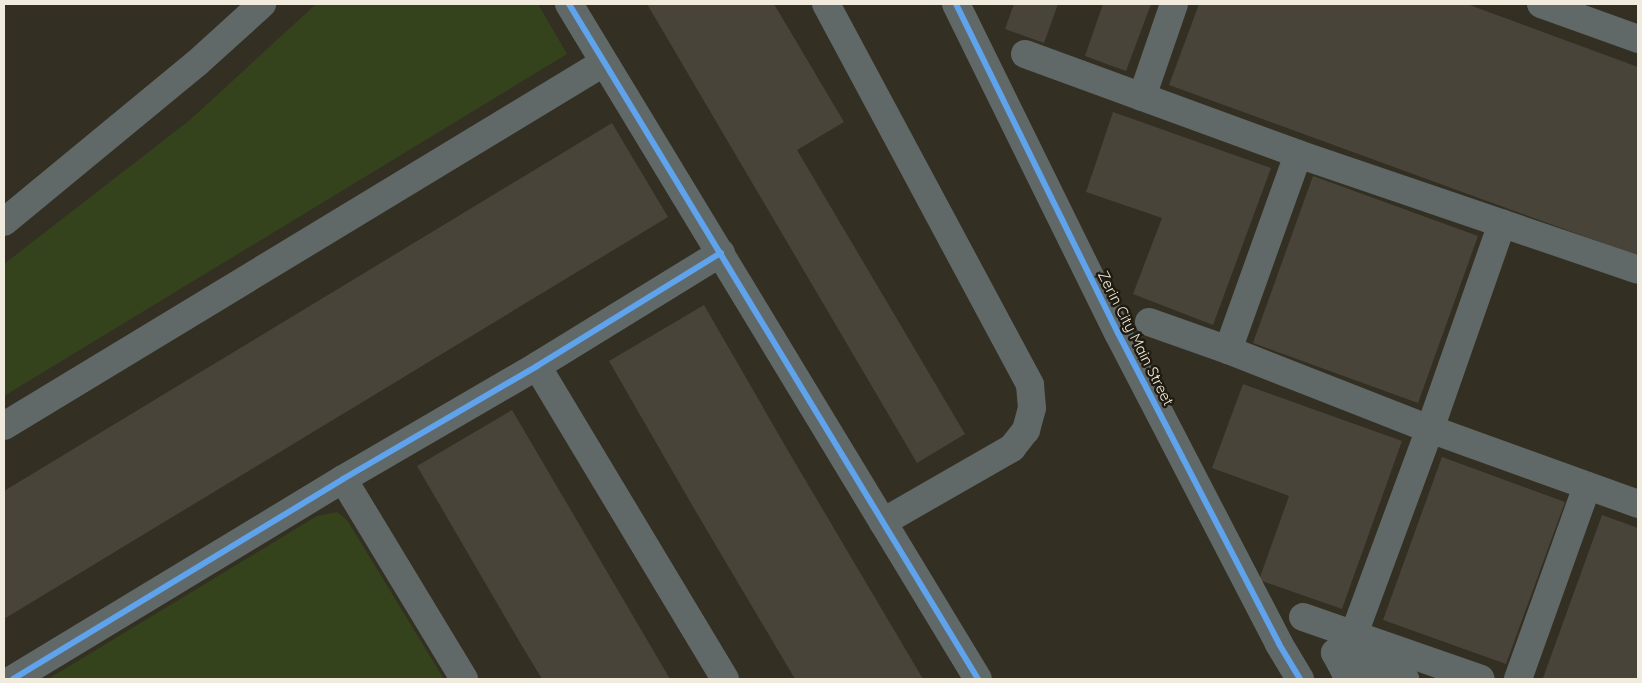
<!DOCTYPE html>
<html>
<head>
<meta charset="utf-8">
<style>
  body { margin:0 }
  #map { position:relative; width:1642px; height:683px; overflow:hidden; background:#332f22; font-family:Quicksand,sans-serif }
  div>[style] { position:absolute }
  .green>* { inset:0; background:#35431d }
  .building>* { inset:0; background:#484439 }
  .minor>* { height:28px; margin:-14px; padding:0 14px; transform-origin:14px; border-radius:14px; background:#606968 }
  .cycleway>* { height:6px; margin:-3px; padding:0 3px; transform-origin:3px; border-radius:3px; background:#60a3ed }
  span { translate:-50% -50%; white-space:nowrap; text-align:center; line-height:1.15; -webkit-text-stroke:5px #1f1b10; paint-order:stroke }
  .street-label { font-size:15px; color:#f0ebdc }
  .frame { position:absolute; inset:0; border:5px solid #f0ebdc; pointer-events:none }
</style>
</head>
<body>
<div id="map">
  <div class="green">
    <div style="clip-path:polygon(316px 4px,538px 4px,567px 54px,4px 396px,4px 264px,190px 120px)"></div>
    <div style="clip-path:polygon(337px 512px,347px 520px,444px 679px,48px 679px,317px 516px)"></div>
  </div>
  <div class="building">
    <div style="clip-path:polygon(647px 4px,774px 4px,844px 122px,797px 150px,965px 434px,917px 463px)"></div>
    <div style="clip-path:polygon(1014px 4px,1058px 4px,1044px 43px,1005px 29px)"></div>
    <div style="clip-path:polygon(1103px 4px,1151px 4px,1126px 71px,1085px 56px)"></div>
    <div style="clip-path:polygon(1199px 4px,1467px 4px,1638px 67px,1638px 256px,1169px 85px)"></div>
    <div style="clip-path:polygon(1113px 112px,1271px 168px,1213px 325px,1133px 294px,1162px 218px,1086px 192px)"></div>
    <div style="clip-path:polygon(612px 123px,668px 217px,4px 619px,4px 491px)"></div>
    <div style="clip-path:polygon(1313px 176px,1478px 236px,1418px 403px,1253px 343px)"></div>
    <div style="clip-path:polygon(704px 305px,787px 449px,923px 679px,795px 679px,692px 505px,609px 361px)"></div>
    <div style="clip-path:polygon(1243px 384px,1402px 441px,1342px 609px,1259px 580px,1289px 496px,1212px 468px)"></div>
    <div style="clip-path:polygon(512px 410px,596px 553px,670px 679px,542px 679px,522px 646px,417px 466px)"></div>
    <div style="clip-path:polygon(1442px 457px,1565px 502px,1506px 664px,1383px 620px)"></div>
    <div style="clip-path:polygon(1602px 515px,1638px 528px,1638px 679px,1546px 679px,1543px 678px)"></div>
  </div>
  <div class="minor">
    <div style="left:569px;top:4px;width:789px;rotate:58.79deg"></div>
    <div style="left:826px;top:4px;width:432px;rotate:61.8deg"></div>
    <div style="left:1030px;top:385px;width:23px;rotate:85deg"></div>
    <div style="left:1032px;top:408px;width:23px;rotate:105deg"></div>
    <div style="left:1026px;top:430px;width:23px;rotate:128deg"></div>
    <div style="left:1012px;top:448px;width:149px;rotate:150.2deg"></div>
    <div style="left:956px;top:4px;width:367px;rotate:63.8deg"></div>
    <div style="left:1118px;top:333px;width:350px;rotate:62.6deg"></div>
    <div style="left:1279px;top:644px;width:41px;rotate:59deg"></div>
    <div style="left:1541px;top:4px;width:103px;rotate:19.8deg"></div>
    <div style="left:1025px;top:54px;width:291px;rotate:20.1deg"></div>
    <div style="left:1298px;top:154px;width:359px;rotate:18.8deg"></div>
    <div style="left:1142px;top:97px;width:98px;rotate:-71deg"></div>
    <div style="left:4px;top:222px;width:250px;rotate:-39.5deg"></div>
    <div style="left:197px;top:63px;width:88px;rotate:-42.2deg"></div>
    <div style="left:1149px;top:322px;width:84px;rotate:19.5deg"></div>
    <div style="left:1228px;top:350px;width:217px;rotate:21.4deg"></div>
    <div style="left:1430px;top:429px;width:221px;rotate:19.8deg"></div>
    <div style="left:1228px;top:350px;width:208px;rotate:-70.3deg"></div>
    <div style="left:537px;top:366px;width:365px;rotate:59deg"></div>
    <div style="left:4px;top:426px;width:700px;rotate:-31.22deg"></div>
    <div style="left:343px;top:479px;width:234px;rotate:58.8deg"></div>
    <div style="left:1303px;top:617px;width:188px;rotate:19.2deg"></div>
    <div style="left:1354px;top:634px;width:219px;rotate:-69.7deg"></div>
    <div style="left:1430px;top:429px;width:218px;rotate:-70.7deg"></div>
    <div style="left:13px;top:679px;width:386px;rotate:-31.2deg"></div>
    <div style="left:343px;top:479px;width:225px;rotate:-30.2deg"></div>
    <div style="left:537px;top:366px;width:216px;rotate:-31.6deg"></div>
    <div style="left:1349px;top:679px;width:30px;rotate:-118deg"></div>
    <div style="left:1335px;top:653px;width:75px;rotate:20.4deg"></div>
    <div style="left:1518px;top:679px;width:205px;rotate:-70.3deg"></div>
  </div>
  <div class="cycleway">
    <div style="left:569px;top:4px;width:789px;rotate:58.79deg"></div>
    <div style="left:956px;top:4px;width:367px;rotate:63.8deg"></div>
    <div style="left:1118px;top:333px;width:350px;rotate:62.6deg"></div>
    <div style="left:1279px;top:644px;width:41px;rotate:59deg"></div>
    <div style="left:13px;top:679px;width:386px;rotate:-31.2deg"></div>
    <div style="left:343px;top:479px;width:225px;rotate:-30.2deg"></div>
    <div style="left:537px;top:366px;width:216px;rotate:-31.6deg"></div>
  </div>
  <div class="street-label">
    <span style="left:1136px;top:338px;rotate:63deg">Zerin City Main Street</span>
  </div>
  <div class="frame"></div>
</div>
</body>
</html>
